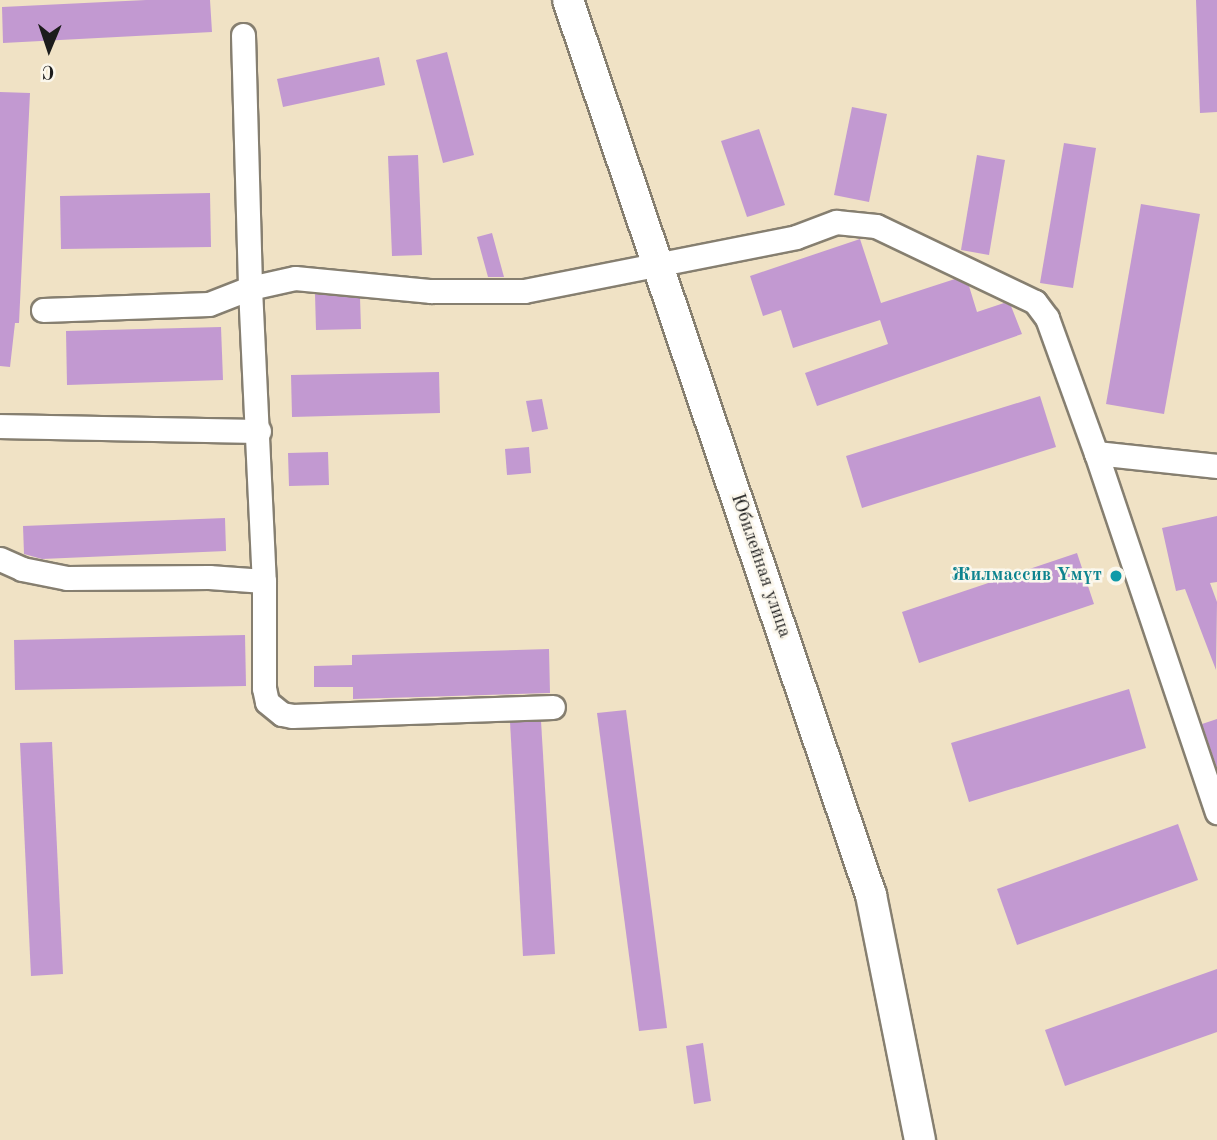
<!DOCTYPE html>
<html>
<head>
<meta charset="utf-8">
<style>
  body { margin:0 }
  #map { position:relative; width:1217px; height:1140px; overflow:hidden; background:#f0e2c5; font-family:"Old Standard TT",serif }
  div>[style] { position:absolute }
  .building>* { inset:0; background:#c299d1 }
  .roads { filter:drop-shadow(2px 0 #867f70) drop-shadow(-2px 0 #867f70) drop-shadow(0 2px #867f70) drop-shadow(0 -2px #867f70) }
  .minor>* { height:23px; margin:-11.5px; padding:0 11.5px; transform-origin:11.5px; border-radius:11.5px; background:#fff }
  .major>* { height:30px; margin:-15px; padding:0 15px; transform-origin:15px; border-radius:15px; background:#fff }
  .dots>* { width:19px; height:19px; translate:-50% -50%; box-sizing:border-box; border:4px solid #fbf7ec; border-radius:50% }
  span { translate:-50% -50%; white-space:nowrap; text-align:center; line-height:1.15; -webkit-text-stroke:5px #fbf7ec; paint-order:stroke }
  .street-label { font-size:19px; color:#1c1c1c }
  .culture-label { font-size:19px; color:#0d838f; font-weight:700 }
  .right { translate:-100% -50%; text-align:right }
  .north { position:absolute; left:14px; top:14px; width:70px; height:70px; -webkit-text-stroke:5px #fbf7ec; paint-order:stroke; rotate:182deg; font-size:19px; font-weight:700; line-height:28px; text-align:center; color:#1c1c1c }
  .north::after { content:''; display:block; margin:auto; width:24px; height:32px; background:#1c1c1c; clip-path:polygon(50% 0,100% 100%,50% 72%,0 100%) }
</style>
</head>
<body>
<div id="map">
  <div class="building">
    <div style="clip-path:polygon(146px 0,210px 0,212px 32px,3px 43px,2px 7px)"></div>
    <div style="clip-path:polygon(1196px 0,1217px 0,1217px 112px,1200px 113px)"></div>
    <div style="clip-path:polygon(447px 52px,474px 155px,443px 163px,416px 60px)"></div>
    <div style="clip-path:polygon(379px 57px,385px 85px,283px 107px,277px 79px)"></div>
    <div style="clip-path:polygon(0 92px,30px 93px,19px 323px,15px 323px,10px 367px,0 366px)"></div>
    <div style="clip-path:polygon(852px 107px,887px 114px,869px 202px,834px 195px)"></div>
    <div style="clip-path:polygon(759px 129px,785px 205px,747px 217px,721px 141px)"></div>
    <div style="clip-path:polygon(1064px 143px,1096px 148px,1073px 288px,1040px 283px)"></div>
    <div style="clip-path:polygon(418px 155px,422px 255px,392px 256px,388px 156px)"></div>
    <div style="clip-path:polygon(977px 155px,1005px 160px,989px 255px,961px 250px)"></div>
    <div style="clip-path:polygon(210px 193px,211px 247px,61px 249px,60px 196px)"></div>
    <div style="clip-path:polygon(1141px 204px,1200px 214px,1164px 414px,1106px 404px)"></div>
    <div style="clip-path:polygon(492px 233px,504px 277px,488px 277px,477px 237px)"></div>
    <div style="clip-path:polygon(860px 239px,881px 303px,955px 279px,969px 286px,977px 312px,1004px 303px,1011px 306px,1022px 334px,817px 406px,805px 373px,888px 344px,880px 320px,793px 348px,781px 310px,763px 316px,750px 276px)"></div>
    <div style="clip-path:polygon(315px 294px,360px 298px,361px 329px,316px 330px)"></div>
    <div style="clip-path:polygon(221px 327px,223px 380px,67px 385px,66px 331px)"></div>
    <div style="clip-path:polygon(439px 372px,440px 413px,292px 417px,291px 375px)"></div>
    <div style="clip-path:polygon(1040px 396px,1056px 447px,862px 508px,846px 456px)"></div>
    <div style="clip-path:polygon(542px 399px,548px 429px,532px 432px,526px 401px)"></div>
    <div style="clip-path:polygon(529px 447px,531px 473px,507px 475px,505px 449px)"></div>
    <div style="clip-path:polygon(328px 452px,329px 485px,289px 486px,288px 453px)"></div>
    <div style="clip-path:polygon(1217px 516px,1217px 582px,1210px 583px,1217px 602px,1216px 670px,1185px 589px,1176px 591px,1162px 528px)"></div>
    <div style="clip-path:polygon(225px 518px,226px 551px,42px 559px,24px 554px,23px 526px)"></div>
    <div style="clip-path:polygon(1077px 553px,1094px 604px,919px 663px,902px 612px)"></div>
    <div style="clip-path:polygon(245px 635px,246px 686px,15px 690px,14px 640px)"></div>
    <div style="clip-path:polygon(549px 649px,550px 693px,353px 699px,353px 687px,314px 687px,314px 666px,352px 665px,352px 655px)"></div>
    <div style="clip-path:polygon(1129px 689px,1146px 748px,969px 802px,951px 743px)"></div>
    <div style="clip-path:polygon(626px 710px,667px 1028px,639px 1031px,597px 713px)"></div>
    <div style="clip-path:polygon(1217px 719px,1217px 768px,1202px 724px)"></div>
    <div style="clip-path:polygon(541px 721px,555px 954px,523px 956px,510px 722px)"></div>
    <div style="clip-path:polygon(52px 742px,63px 974px,31px 976px,20px 743px)"></div>
    <div style="clip-path:polygon(1178px 824px,1198px 880px,1017px 945px,997px 889px)"></div>
    <div style="clip-path:polygon(1217px 969px,1217px 1032px,1065px 1086px,1045px 1030px)"></div>
    <div style="clip-path:polygon(703px 1043px,711px 1101px,694px 1104px,686px 1046px)"></div>
  </div>
  <div class="roads">
    <div class="minor">
      <div style="left:243px;top:35px;width:253px;rotate:88.4deg"></div>
      <div style="left:250px;top:288px;width:293px;rotate:87.3deg"></div>
      <div style="left:264px;top:581px;width:107px;rotate:90deg"></div>
      <div style="left:264px;top:688px;width:14px;rotate:78deg"></div>
      <div style="left:267px;top:702px;width:19px;rotate:39deg"></div>
      <div style="left:282px;top:714px;width:10px;rotate:11deg"></div>
      <div style="left:292px;top:716px;width:261px;rotate:-2deg"></div>
      <div style="left:43px;top:310px;width:166px;rotate:-2.1deg"></div>
      <div style="left:209px;top:304px;width:44px;rotate:-21.3deg"></div>
      <div style="left:250px;top:288px;width:46px;rotate:-12.5deg"></div>
      <div style="left:295px;top:278px;width:137px;rotate:5.5deg"></div>
      <div style="left:431px;top:291px;width:93px"></div>
      <div style="left:524px;top:291px;width:277px;rotate:-11.2deg"></div>
      <div style="left:796px;top:237px;width:43px;rotate:-20.6deg"></div>
      <div style="left:836px;top:222px;width:40px;rotate:5.7deg"></div>
      <div style="left:876px;top:226px;width:176px;rotate:25.5deg"></div>
      <div style="left:1035px;top:302px;width:20px;rotate:53deg"></div>
      <div style="left:1047px;top:318px;width:144px;rotate:70.1deg"></div>
      <div style="left:1096px;top:453px;width:379px;rotate:71.4deg"></div>
      <div style="left:0;top:426px;width:259px;rotate:1.1deg"></div>
      <div style="left:1096px;top:453px;width:122px;rotate:6.1deg"></div>
      <div style="left:0;top:559px;width:24px;rotate:24deg"></div>
      <div style="left:22px;top:569px;width:46px;rotate:11.3deg"></div>
      <div style="left:67px;top:578px;width:142px;rotate:-0.4deg"></div>
      <div style="left:209px;top:577px;width:55px;rotate:4.2deg"></div>
    </div>
    <div class="major">
      <div style="left:568px;top:0;width:945px;rotate:71.3deg"></div>
      <div style="left:871px;top:895px;width:250px;rotate:78.7deg"></div>
    </div>
  </div>
  <div class="dots">
    <div style="left:1116px;top:576px;background:#0f9aa8"></div>
  </div>
  <div class="street-label">
    <span style="left:760px;top:566px;rotate:71deg">Юбилейная улица</span>
  </div>
  <div class="culture-label">
    <span class="right" style="left:1102px;top:576px">Жилмассив Үмүт</span>
  </div>
  <div class="north">С</div>
</div>
</body>
</html>
